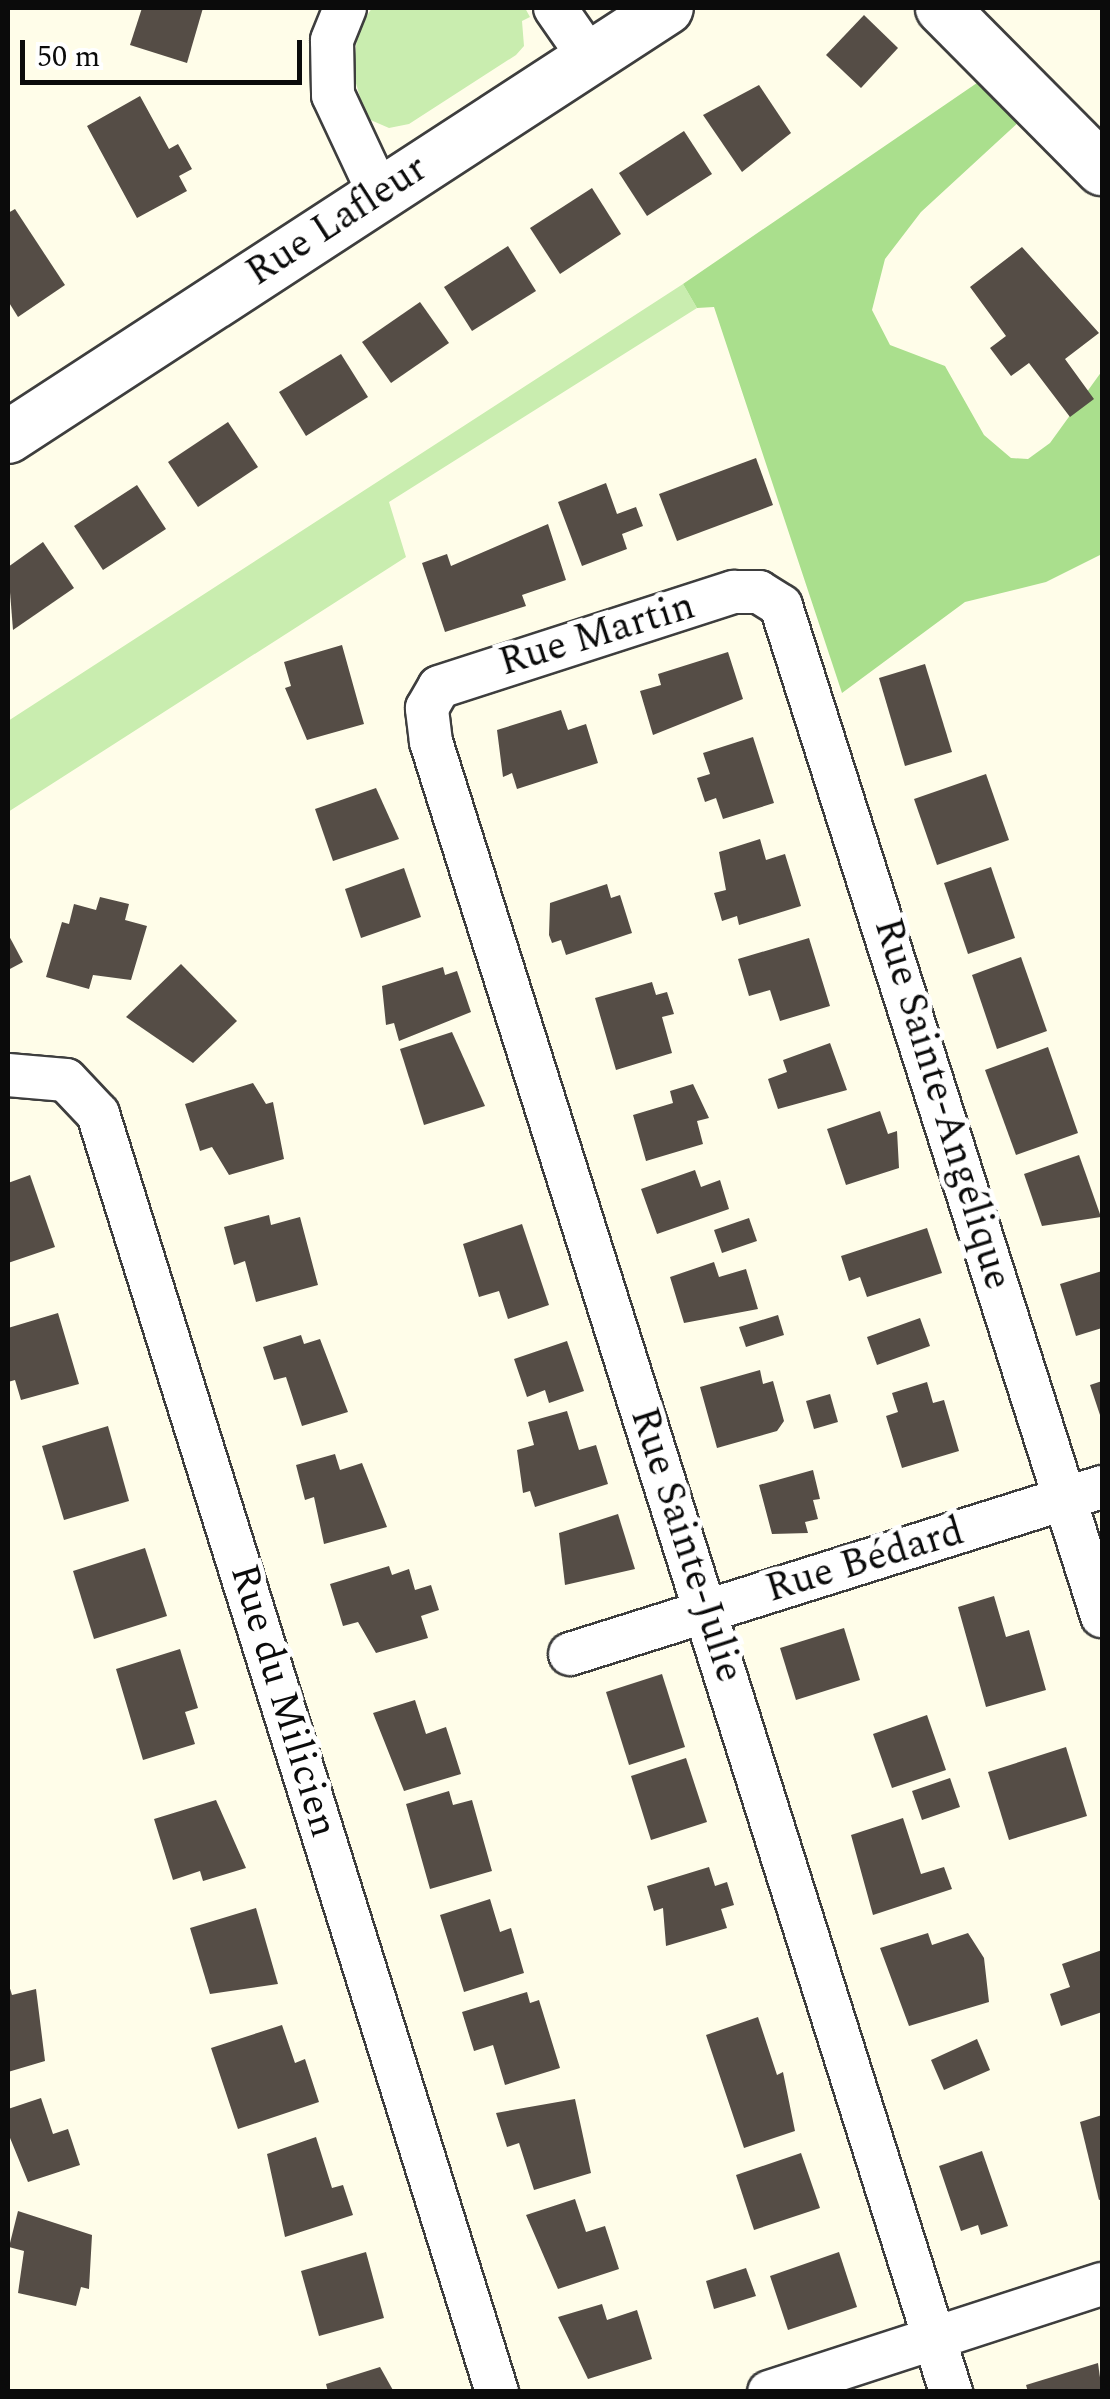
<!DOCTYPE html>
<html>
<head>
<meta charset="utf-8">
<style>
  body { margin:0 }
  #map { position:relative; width:1110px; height:2399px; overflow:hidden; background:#fffde9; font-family:Spectral,serif }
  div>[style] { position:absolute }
  .green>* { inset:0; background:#c9edaf }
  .forest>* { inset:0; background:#aadf8d }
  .building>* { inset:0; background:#554d46 }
  .roads { filter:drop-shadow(2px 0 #3e3e3e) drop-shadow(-2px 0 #3e3e3e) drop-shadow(0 2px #3e3e3e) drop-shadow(0 -2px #3e3e3e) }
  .minor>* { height:42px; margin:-21px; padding:0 21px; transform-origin:21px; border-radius:21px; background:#fff }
  .tertiary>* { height:52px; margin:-26px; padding:0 26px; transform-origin:26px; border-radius:26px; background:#fff }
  span { translate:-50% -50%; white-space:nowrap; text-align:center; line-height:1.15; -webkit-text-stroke:10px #fff; paint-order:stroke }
  .street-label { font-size:40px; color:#0b0b0b }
  .frame { position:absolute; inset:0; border:10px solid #0b0b0b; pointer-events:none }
  .scale { position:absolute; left:20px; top:40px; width:282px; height:45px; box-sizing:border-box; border:5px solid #0b0b0b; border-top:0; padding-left:12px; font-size:30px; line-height:35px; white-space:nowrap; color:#0b0b0b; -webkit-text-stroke:8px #fff; paint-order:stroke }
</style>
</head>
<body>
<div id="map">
  <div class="green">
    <div style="clip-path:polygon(372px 8px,525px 8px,530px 17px,522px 21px,524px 46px,516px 55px,409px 124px,389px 128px,366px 118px,353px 73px,358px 29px)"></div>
    <div style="clip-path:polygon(683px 284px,697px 308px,389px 502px,406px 557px,8px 812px,8px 721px)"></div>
  </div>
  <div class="forest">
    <div style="clip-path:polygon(993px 72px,1033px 109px,921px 212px,885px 259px,872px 310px,890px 345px,945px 366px,984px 435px,1011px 458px,1028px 459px,1050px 443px,1102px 371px,1102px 554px,1046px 582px,965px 602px,842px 693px,714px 307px,697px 308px,683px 284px)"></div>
  </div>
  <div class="building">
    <div style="clip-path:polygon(142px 8px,203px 8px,187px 63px,130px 45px)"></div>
    <div style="clip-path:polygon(864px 15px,898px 48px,861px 88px,826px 55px)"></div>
    <div style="clip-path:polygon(759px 85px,791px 133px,742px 172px,703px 115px)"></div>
    <div style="clip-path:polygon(140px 96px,169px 149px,178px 144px,192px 169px,179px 176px,187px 191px,137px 218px,87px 126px)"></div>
    <div style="clip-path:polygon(684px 131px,712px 174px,647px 216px,619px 173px)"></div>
    <div style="clip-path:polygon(592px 188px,621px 234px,560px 274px,530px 228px)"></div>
    <div style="clip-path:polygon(15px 209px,65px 285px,18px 317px,8px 301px,8px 213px)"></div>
    <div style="clip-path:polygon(508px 246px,536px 291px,472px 331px,444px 287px)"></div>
    <div style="clip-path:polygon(1022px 247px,1099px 333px,1065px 359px,1094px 399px,1070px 417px,1029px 363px,1011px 376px,990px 348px,1006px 336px,970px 287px)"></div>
    <div style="clip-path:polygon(420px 302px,449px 343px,391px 383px,362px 342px)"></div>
    <div style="clip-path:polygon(341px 354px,368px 397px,306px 436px,279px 392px)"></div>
    <div style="clip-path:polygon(228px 422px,258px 467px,198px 507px,168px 462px)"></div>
    <div style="clip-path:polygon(756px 458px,773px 505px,677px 541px,659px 494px)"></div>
    <div style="clip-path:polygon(606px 483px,617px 514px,636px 507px,643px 526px,622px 534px,627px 549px,582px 566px,558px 502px)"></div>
    <div style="clip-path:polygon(137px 485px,166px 529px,103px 570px,74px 526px)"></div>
    <div style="clip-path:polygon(548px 524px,566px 580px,522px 595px,526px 606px,445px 632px,422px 563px,447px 554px,451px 566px)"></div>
    <div style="clip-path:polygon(43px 542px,74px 588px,13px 630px,8px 567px)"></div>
    <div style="clip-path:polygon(342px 645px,364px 724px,307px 740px,285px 688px,291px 686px,284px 662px)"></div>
    <div style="clip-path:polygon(728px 652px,743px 699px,653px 735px,640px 691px,661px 685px,658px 674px)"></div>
    <div style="clip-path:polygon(925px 664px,952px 752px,905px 766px,879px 678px)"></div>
    <div style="clip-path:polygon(561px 710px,568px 730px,586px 724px,598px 763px,517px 789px,512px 773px,503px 777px,497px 730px)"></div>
    <div style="clip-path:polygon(753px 737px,774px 803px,723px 819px,716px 798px,705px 802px,697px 778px,710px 774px,703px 753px)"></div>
    <div style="clip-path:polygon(986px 774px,1009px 840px,937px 865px,914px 799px)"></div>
    <div style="clip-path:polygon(376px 788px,399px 839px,333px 861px,315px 809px)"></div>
    <div style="clip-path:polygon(760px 839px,766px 860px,785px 854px,801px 906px,739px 925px,737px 916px,722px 921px,714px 893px,726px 890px,719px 852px)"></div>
    <div style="clip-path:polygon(991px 867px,1015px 938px,968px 954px,944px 883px)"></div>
    <div style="clip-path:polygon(404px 868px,421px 917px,361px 938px,345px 889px)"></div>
    <div style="clip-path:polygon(607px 884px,611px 898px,620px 895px,632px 933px,566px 955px,561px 940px,552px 943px,549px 935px,550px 903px)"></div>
    <div style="clip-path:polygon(100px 897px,129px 904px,125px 920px,147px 926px,131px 980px,93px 975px,89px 989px,46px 977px,62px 922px,69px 924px,74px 904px,96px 910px)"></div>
    <div style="clip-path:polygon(8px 934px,23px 962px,8px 970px)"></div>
    <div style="clip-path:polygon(809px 938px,830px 1006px,780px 1021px,770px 990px,749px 996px,738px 959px)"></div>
    <div style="clip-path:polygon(1021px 957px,1047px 1031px,997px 1049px,972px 975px)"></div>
    <div style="clip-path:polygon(181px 964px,237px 1021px,193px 1063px,126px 1017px)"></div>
    <div style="clip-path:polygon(443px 967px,445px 975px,457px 971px,471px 1012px,399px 1041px,394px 1023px,386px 1025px,382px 986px)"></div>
    <div style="clip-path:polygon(652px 982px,656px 995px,667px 992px,674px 1014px,662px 1017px,672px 1053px,616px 1070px,595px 998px)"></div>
    <div style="clip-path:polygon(452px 1032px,485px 1106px,424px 1125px,400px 1049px)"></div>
    <div style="clip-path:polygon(830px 1043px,847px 1090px,778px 1109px,768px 1079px,787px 1072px,783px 1060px)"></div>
    <div style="clip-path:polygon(1048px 1047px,1078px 1133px,1016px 1155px,985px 1070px)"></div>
    <div style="clip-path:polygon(253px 1083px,266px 1104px,273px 1102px,284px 1159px,229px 1175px,212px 1147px,200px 1151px,185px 1104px)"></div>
    <div style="clip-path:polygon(693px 1084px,709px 1118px,697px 1121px,703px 1144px,646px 1161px,633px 1115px,673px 1103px,670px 1091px)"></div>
    <div style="clip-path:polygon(880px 1111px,888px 1134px,897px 1131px,899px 1168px,846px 1185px,827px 1129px)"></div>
    <div style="clip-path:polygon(1079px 1155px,1101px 1217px,1042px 1226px,1024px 1174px)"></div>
    <div style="clip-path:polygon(695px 1170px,701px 1187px,720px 1180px,729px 1209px,657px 1234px,641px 1189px)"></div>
    <div style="clip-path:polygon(30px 1175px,55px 1247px,8px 1263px,8px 1183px)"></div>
    <div style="clip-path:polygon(269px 1215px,271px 1225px,300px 1217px,318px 1285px,256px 1302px,245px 1261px,234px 1265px,224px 1227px)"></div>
    <div style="clip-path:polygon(749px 1218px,757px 1241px,722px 1253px,714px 1230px)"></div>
    <div style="clip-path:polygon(522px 1224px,549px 1305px,508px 1319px,499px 1291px,479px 1297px,463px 1244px)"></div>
    <div style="clip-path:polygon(927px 1228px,942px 1273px,867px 1297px,860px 1277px,849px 1281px,841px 1256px)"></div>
    <div style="clip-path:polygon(714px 1262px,719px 1277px,746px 1269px,758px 1309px,684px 1323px,670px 1277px)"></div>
    <div style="clip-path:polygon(1102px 1271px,1102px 1328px,1076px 1336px,1060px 1284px)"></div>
    <div style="clip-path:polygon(58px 1313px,79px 1384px,21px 1400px,15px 1380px,8px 1382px,8px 1328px)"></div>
    <div style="clip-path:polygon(778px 1315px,784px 1335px,746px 1347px,739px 1327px)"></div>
    <div style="clip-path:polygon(920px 1318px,930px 1346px,877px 1365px,867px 1337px)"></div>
    <div style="clip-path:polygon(301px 1335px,304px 1344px,320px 1339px,348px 1412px,302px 1426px,286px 1377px,274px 1380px,263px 1347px)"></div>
    <div style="clip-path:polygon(567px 1341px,584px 1391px,549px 1403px,545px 1390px,527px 1397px,514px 1359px)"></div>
    <div style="clip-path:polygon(760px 1370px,763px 1384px,773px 1381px,784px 1421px,777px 1431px,717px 1448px,700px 1387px)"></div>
    <div style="clip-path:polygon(1102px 1381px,1102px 1421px,1090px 1385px)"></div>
    <div style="clip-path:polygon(927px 1382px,933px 1403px,944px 1400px,959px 1451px,902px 1468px,886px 1416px,898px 1412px,892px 1393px)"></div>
    <div style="clip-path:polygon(830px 1394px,838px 1422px,814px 1429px,806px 1401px)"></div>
    <div style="clip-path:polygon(567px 1411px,579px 1450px,596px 1445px,608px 1484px,535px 1507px,530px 1491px,523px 1493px,517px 1450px,534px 1445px,528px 1422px)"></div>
    <div style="clip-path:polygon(108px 1426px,129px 1501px,64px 1520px,42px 1446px)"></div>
    <div style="clip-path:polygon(335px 1454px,340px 1470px,362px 1463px,387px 1527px,324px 1544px,314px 1497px,305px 1500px,296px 1465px)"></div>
    <div style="clip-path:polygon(813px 1470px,820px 1499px,813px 1500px,818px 1519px,805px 1522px,808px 1533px,772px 1534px,759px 1485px)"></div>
    <div style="clip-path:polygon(618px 1514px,635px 1569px,565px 1585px,559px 1533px)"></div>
    <div style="clip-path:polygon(145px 1548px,167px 1616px,94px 1639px,73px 1571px)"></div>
    <div style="clip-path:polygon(389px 1566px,392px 1575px,409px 1569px,415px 1590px,431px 1585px,439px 1610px,421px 1616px,428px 1638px,376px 1653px,358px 1622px,343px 1626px,330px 1584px)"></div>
    <div style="clip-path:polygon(994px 1596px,1006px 1637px,1029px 1630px,1046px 1690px,986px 1707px,958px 1607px)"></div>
    <div style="clip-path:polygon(844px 1628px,860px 1680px,796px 1700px,780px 1648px)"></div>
    <div style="clip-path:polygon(180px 1649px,198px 1708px,185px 1712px,195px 1744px,143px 1760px,116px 1669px)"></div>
    <div style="clip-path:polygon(662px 1674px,685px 1747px,629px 1765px,606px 1692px)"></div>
    <div style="clip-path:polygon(415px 1700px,426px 1734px,446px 1727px,461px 1774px,404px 1791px,373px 1713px)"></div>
    <div style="clip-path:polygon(927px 1715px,946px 1770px,892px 1788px,873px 1734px)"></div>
    <div style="clip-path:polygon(1066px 1747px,1087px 1816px,1009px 1840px,988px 1772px)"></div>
    <div style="clip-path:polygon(686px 1758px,707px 1822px,651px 1840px,631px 1776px)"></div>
    <div style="clip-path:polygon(950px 1778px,960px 1807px,922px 1820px,912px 1791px)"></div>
    <div style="clip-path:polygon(449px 1791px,453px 1805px,472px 1800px,492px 1871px,430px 1889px,406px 1804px)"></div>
    <div style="clip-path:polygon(216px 1800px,246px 1868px,203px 1881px,200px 1871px,173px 1880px,154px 1819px)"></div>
    <div style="clip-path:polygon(903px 1818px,921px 1874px,944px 1867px,952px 1889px,873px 1915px,851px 1835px)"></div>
    <div style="clip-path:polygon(709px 1867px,715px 1886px,727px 1882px,734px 1905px,721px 1909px,727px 1928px,666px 1946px,663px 1908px,654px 1911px,647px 1886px)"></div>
    <div style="clip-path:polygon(490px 1899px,500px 1932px,511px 1928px,524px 1973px,464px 1992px,440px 1915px)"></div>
    <div style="clip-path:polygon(256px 1908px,278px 1984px,210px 1994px,190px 1928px)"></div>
    <div style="clip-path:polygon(928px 1933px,932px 1945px,968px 1933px,984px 1958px,989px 2002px,909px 2026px,880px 1948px)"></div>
    <div style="clip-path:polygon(1102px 1950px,1102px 2012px,1061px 2026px,1050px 1994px,1070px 1987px,1062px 1964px)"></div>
    <div style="clip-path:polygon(8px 1982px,12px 1995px,36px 1989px,45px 2061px,8px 2072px)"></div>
    <div style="clip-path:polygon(527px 1992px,530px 2003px,539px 2000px,560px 2068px,505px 2085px,493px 2045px,474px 2051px,462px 2012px)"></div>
    <div style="clip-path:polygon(758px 2017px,777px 2075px,783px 2072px,795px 2131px,744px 2148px,706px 2035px)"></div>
    <div style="clip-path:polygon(282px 2025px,295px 2063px,305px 2059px,319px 2102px,238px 2129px,211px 2048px)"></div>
    <div style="clip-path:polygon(977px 2039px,990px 2070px,944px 2090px,931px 2060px)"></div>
    <div style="clip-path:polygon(41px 2098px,53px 2134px,68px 2129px,80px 2165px,28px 2182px,8px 2133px,8px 2109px)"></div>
    <div style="clip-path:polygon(575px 2099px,591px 2173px,534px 2190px,519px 2143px,507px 2147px,496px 2113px)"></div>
    <div style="clip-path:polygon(1102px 2115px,1102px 2199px,1099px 2200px,1080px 2122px)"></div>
    <div style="clip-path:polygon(316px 2137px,332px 2188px,343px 2185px,353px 2215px,285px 2237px,267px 2154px)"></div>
    <div style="clip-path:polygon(982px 2151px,1008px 2226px,981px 2235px,978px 2225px,961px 2231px,939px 2166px)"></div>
    <div style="clip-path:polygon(801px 2153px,820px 2208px,754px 2230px,736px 2175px)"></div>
    <div style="clip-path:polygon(575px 2199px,586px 2232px,605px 2226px,619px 2269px,558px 2289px,526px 2215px)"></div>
    <div style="clip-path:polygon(18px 2211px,92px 2235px,89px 2289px,81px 2287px,76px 2306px,18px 2293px,24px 2251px,9px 2247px)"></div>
    <div style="clip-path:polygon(366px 2252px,384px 2318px,319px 2336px,301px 2271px)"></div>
    <div style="clip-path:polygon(839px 2252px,857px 2307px,788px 2330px,770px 2276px)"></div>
    <div style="clip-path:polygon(746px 2268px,756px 2296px,714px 2309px,706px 2281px)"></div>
    <div style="clip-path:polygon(602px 2304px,607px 2320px,637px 2310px,652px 2359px,588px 2379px,558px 2317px)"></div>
    <div style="clip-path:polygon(1098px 2363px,1102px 2392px,1028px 2392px,1026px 2385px)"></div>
    <div style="clip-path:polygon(380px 2367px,394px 2392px,328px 2392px,326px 2384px)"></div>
  </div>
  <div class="roads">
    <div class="minor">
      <div style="left:345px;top:8px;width:35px;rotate:112deg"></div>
      <div style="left:332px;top:41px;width:54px;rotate:88.9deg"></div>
      <div style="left:333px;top:95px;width:108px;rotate:64.9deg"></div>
      <div style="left:555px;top:8px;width:60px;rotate:55.2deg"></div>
      <div style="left:8px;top:1075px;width:58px;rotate:4.9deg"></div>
      <div style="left:66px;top:1080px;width:47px;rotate:46.7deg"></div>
      <div style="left:98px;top:1114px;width:1339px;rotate:72.66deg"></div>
      <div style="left:570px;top:1654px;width:558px;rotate:-17.43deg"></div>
      <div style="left:769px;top:2392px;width:350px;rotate:-18deg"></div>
      <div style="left:951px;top:2392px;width:1730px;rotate:-107.49deg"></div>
      <div style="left:431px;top:742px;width:34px;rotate:-97deg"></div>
      <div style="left:427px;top:708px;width:24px;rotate:-60deg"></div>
      <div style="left:439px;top:687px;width:310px;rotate:-17.9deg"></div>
      <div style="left:734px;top:592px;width:25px"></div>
      <div style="left:759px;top:592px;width:26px;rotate:32deg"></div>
      <div style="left:781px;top:606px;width:1060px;rotate:72.37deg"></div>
    </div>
    <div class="tertiary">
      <div style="left:942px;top:8px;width:227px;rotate:45.2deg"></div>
      <div style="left:8px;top:437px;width:786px;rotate:-33.06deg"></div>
    </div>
  </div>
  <div class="street-label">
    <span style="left:337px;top:221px;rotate:-33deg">Rue Lafleur</span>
    <span style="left:597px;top:635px;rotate:-17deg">Rue Martin</span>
    <span style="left:942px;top:1104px;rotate:73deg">Rue Sainte-Angélique</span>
    <span style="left:686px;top:1545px;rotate:72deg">Rue Sainte-Julie</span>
    <span style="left:865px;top:1561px;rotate:-17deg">Rue Bédard</span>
    <span style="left:283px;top:1701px;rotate:73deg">Rue du Milicien</span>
  </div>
  <div class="frame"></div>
  <div class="scale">50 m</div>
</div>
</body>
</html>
